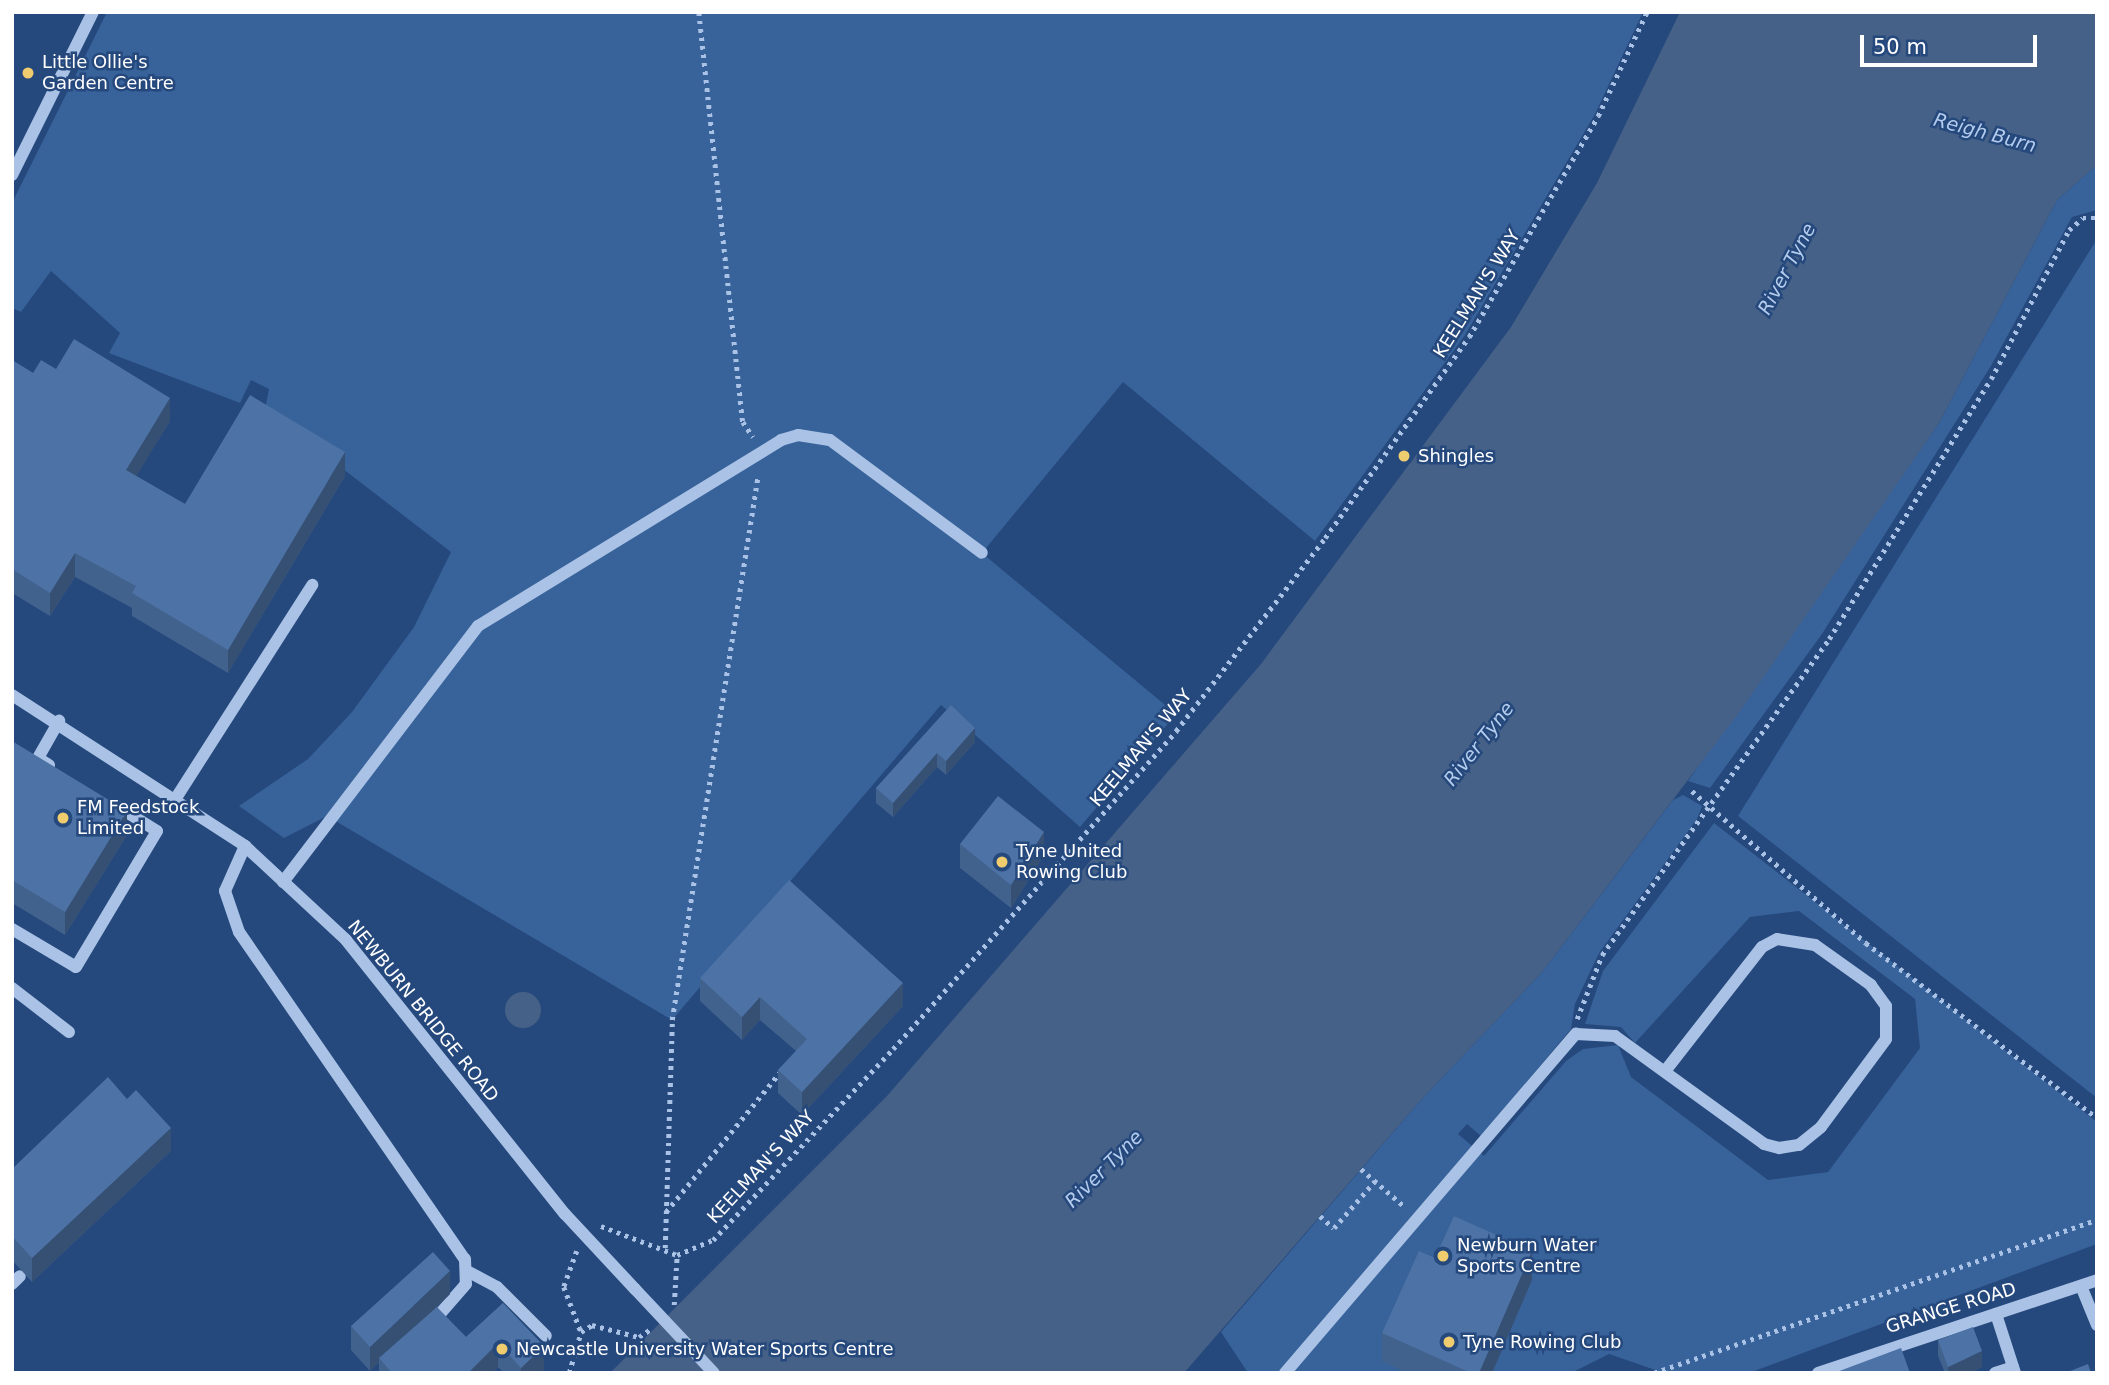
<!DOCTYPE html>
<html>
<head>
<meta charset="utf-8">
<style>
  body { margin:0 }
  #map { position:relative; width:2109px; height:1385px; overflow:hidden; background:#25487d; font-family:"DejaVu Sans",sans-serif }
  div>[style] { position:absolute }
  .green>* { inset:0; background:#38629a }
  .water>* { inset:0; background:#466187 }
  .round { border-radius:50% }
  .path>* { height:4.5px; margin-top:-2.25px; transform-origin:0; background:repeating-linear-gradient(90deg,#a9c2e5 0 3.5px,transparent 0 8.5px) }
  .minor>* { height:12px; margin:-6px; padding:0 6px; transform-origin:6px; border-radius:6px; background:#a9c2e5 }
  .minor-bridge>* { height:12px; margin:-6px; padding:0 6px; transform-origin:6px; border-radius:6px; background:#a9c2e5 }
  .wall>* { inset:0; background:#42628e }
  .shaded-wall>* { inset:0; background:#365074 }
  .building>* { inset:0; background:#4d72a5 }
  .dots>* { width:19px; height:19px; translate:-50% -50%; box-sizing:border-box; border:4px solid #25487d; border-radius:50% }
  span { translate:-50% -50%; white-space:nowrap; text-align:center; line-height:1.15; -webkit-text-stroke:5px #25487d; paint-order:stroke }
  .poi-label { font-size:18px; color:#fff }
  .left { translate:0 -50%; text-align:left }
  .street-label { font-size:18px; color:#fff }
  .water-label { font-size:19px; color:#b4cced; font-style:italic }
  .frame { position:absolute; inset:0; border:14px solid #fff; pointer-events:none }
  .scale { position:absolute; left:1860px; top:35px; width:177px; height:32px; box-sizing:border-box; border:4px solid #fff; border-top:0; padding-left:9px; font-size:21px; line-height:24px; white-space:nowrap; color:#fff; -webkit-text-stroke:5px #25487d; paint-order:stroke }
</style>
</head>
<body>
<div id="map">
  <div class="green">
    <div style="clip-path:polygon(107px 12px,1643px 12px,1595px 114px,1465px 335px,1315px 541px,1123px 382px,982px 553px,1176px 714px,1080px 827px,941px 705px,672px 1020px,327px 816px,284px 838px,239px 806px,308px 759px,352px 712px,414px 627px,451px 552px,265px 409px,269px 389px,251px 380px,240px 403px,109px 353px,120px 333px,51px 271px,21px 312px,12px 308px,12px 203px)"></div>
    <div style="clip-path:polygon(2097px 165px,2097px 210px,2072px 217px,1991px 366px,1822px 634px,1710px 788px,1688px 781px,1939px 423px,2057px 200px)"></div>
    <div style="clip-path:polygon(2097px 239px,2097px 1098px,1738px 816px)"></div>
    <div style="clip-path:polygon(1683px 795px,1702px 806px,1697px 819px,1599px 953px,1575px 1004px,1571px 1029px,1481px 1136px,1467px 1124px,1458px 1134px,1484px 1156px,1566px 1061px,1583px 1049px,1618px 1045px,1631px 1077px,1768px 1180px,1828px 1172px,1920px 1048px,1915px 999px,1799px 911px,1750px 917px,1635px 1043px,1621px 1027px,1585px 1024px,1603px 971px,1714px 823px,2097px 1122px,2097px 1244px,1749px 1373px,1664px 1373px,1609px 1354px,1571px 1373px,1248px 1373px,1221px 1332px,1420px 1101px,1543px 971px,1673px 800px)"></div>
  </div>
  <div class="water">
    <div style="clip-path:polygon(1680px 12px,2097px 12px,2097px 165px,2057px 200px,1939px 423px,1738px 714px,1543px 971px,1420px 1101px,1184px 1373px,610px 1373px,887px 1096px,1261px 664px,1511px 327px,1597px 183px)"></div>
    <div class="round" style="left:505px;top:992px;width:36px;height:36px"></div>
  </div>
  <div class="path">
    <div style="left:699px;top:12px;width:412px;rotate:83.9deg"></div>
    <div style="left:743px;top:422px;width:18px;rotate:56deg"></div>
    <div style="left:1692px;top:791px;width:231px;rotate:41.1deg"></div>
    <div style="left:1866px;top:943px;width:290px;rotate:37.1deg"></div>
    <div style="left:1577px;top:1019px;width:69px;rotate:-68.7deg"></div>
    <div style="left:1602px;top:955px;width:389px;rotate:-54.3deg"></div>
    <div style="left:1829px;top:639px;width:306px;rotate:-58.1deg"></div>
    <div style="left:1991px;top:379px;width:168px;rotate:-62.4deg"></div>
    <div style="left:2069px;top:230px;width:18px;rotate:-41deg"></div>
    <div style="left:2083px;top:218px;width:14px"></div>
    <div style="left:1361px;top:1169px;width:58px;rotate:40.8deg"></div>
    <div style="left:666px;top:1212px;width:183px;rotate:-50.8deg"></div>
    <div style="left:1320px;top:1216px;width:18px;rotate:41deg"></div>
    <div style="left:1334px;top:1228px;width:62px;rotate:-48.9deg"></div>
    <div style="left:601px;top:1226px;width:81px;rotate:20.9deg"></div>
    <div style="left:665px;top:1248px;width:228px;rotate:-88.2deg"></div>
    <div style="left:672px;top:1020px;width:552px;rotate:-81.03deg"></div>
    <div style="left:577px;top:1251px;width:38px;rotate:110deg"></div>
    <div style="left:564px;top:1287px;width:48px;rotate:69.3deg"></div>
    <div style="left:674px;top:1305px;width:50px;rotate:-86.6deg"></div>
    <div style="left:677px;top:1255px;width:39px;rotate:-23deg"></div>
    <div style="left:713px;top:1240px;width:262px;rotate:-46.7deg"></div>
    <div style="left:893px;top:1049px;width:426px;rotate:-48.3deg"></div>
    <div style="left:1176px;top:731px;width:244px;rotate:-52.3deg"></div>
    <div style="left:1325px;top:538px;width:247px;rotate:-54.4deg"></div>
    <div style="left:1469px;top:337px;width:256px;rotate:-59.7deg"></div>
    <div style="left:1598px;top:116px;width:115px;rotate:-64.8deg"></div>
    <div style="left:569px;top:1373px;width:43px;rotate:-73.7deg"></div>
    <div style="left:581px;top:1332px;width:13px;rotate:-32deg"></div>
    <div style="left:592px;top:1325px;width:49px;rotate:14.3deg"></div>
    <div style="left:639px;top:1337px;width:14px;rotate:-34deg"></div>
    <div style="left:1654px;top:1373px;width:469px;rotate:-19.1deg"></div>
  </div>
  <div class="minor">
    <div style="left:12px;top:175px;width:182px;rotate:-63.6deg"></div>
    <div style="left:12px;top:695px;width:278px;rotate:32.9deg"></div>
    <div style="left:245px;top:846px;width:138px;rotate:42.9deg"></div>
    <div style="left:346px;top:940px;width:351px;rotate:51.4deg"></div>
    <div style="left:565px;top:1214px;width:103px;rotate:47deg"></div>
    <div style="left:49px;top:765px;width:13px;rotate:-148deg"></div>
    <div style="left:38px;top:758px;width:43px;rotate:-60.4deg"></div>
    <div style="left:176px;top:798px;width:253px;rotate:-57.4deg"></div>
    <div style="left:245px;top:846px;width:49px;rotate:114deg"></div>
    <div style="left:225px;top:891px;width:43px;rotate:71.1deg"></div>
    <div style="left:239px;top:932px;width:397px;rotate:55.4deg"></div>
    <div style="left:465px;top:1259px;width:25px;rotate:88deg"></div>
    <div style="left:466px;top:1284px;width:52px;rotate:131.1deg"></div>
    <div style="left:283px;top:882px;width:322px;rotate:-52.7deg"></div>
    <div style="left:478px;top:626px;width:356px;rotate:-31.5deg"></div>
    <div style="left:781px;top:440px;width:18px;rotate:-16deg"></div>
    <div style="left:798px;top:435px;width:32px;rotate:9deg"></div>
    <div style="left:830px;top:440px;width:189px;rotate:36.6deg"></div>
    <div style="left:12px;top:929px;width:74px;rotate:30.7deg"></div>
    <div style="left:76px;top:967px;width:158px;rotate:-59.2deg"></div>
    <div style="left:157px;top:831px;width:49px;rotate:-148.2deg"></div>
    <div style="left:12px;top:988px;width:72px;rotate:37.7deg"></div>
    <div style="left:467px;top:1271px;width:34px;rotate:28deg"></div>
    <div style="left:497px;top:1287px;width:69px;rotate:45deg"></div>
    <div style="left:12px;top:1284px;width:11px;rotate:-45deg"></div>
    <div style="left:2081px;top:1286px;width:42px;rotate:67.7deg"></div>
    <div style="left:1996px;top:1314px;width:62px;rotate:72.1deg"></div>
    <div style="left:1285px;top:1373px;width:447px;rotate:-49.4deg"></div>
    <div style="left:1576px;top:1034px;width:39px;rotate:3deg"></div>
    <div style="left:1615px;top:1036px;width:184px;rotate:35.9deg"></div>
    <div style="left:1764px;top:1144px;width:16px;rotate:15deg"></div>
    <div style="left:1779px;top:1148px;width:20px;rotate:-9deg"></div>
    <div style="left:1799px;top:1145px;width:28px;rotate:-39deg"></div>
    <div style="left:1821px;top:1127px;width:109px;rotate:-53.5deg"></div>
    <div style="left:1886px;top:1039px;width:33px;rotate:-90deg"></div>
    <div style="left:1886px;top:1006px;width:26px;rotate:-126deg"></div>
    <div style="left:1871px;top:985px;width:69px;rotate:-144.5deg"></div>
    <div style="left:1815px;top:945px;width:38px;rotate:-171deg"></div>
    <div style="left:1777px;top:939px;width:17px;rotate:152deg"></div>
    <div style="left:1762px;top:947px;width:157px;rotate:128deg"></div>
    <div style="left:1818px;top:1373px;width:294px;rotate:-18.4deg"></div>
    <div style="left:1995px;top:1373px;width:19px;rotate:-18deg"></div>
  </div>
  <div class="minor-bridge">
    <div style="left:635px;top:1289px;width:115px;rotate:46.8deg"></div>
  </div>
  <div class="wall">
    <div style="clip-path:polygon(12px 360px,33px 373px,56px 369px,170px 421px,136px 476px,185px 504px,345px 476px,228px 673px,132px 616px,132px 608px,75px 577px,50px 616px,12px 593px)"></div>
    <div style="clip-path:polygon(951px 705px,975px 742px,946px 775px,937px 767px,893px 817px,876px 803px,876px 788px)"></div>
    <div style="clip-path:polygon(12px 741px,127px 835px,65px 935px,12px 903px)"></div>
    <div style="clip-path:polygon(960px 844px,1044px 855px,1011px 908px,960px 868px)"></div>
    <div style="clip-path:polygon(700px 978px,903px 1006px,802px 1115px,778px 1093px,778px 1070px,796px 1051px,760px 1020px,742px 1040px,700px 1001px)"></div>
    <div style="clip-path:polygon(171px 1151px,32px 1282px,12px 1260px,12px 1169px)"></div>
    <div style="clip-path:polygon(1435px 1258px,1532px 1280px,1492px 1373px,1407px 1373px,1382px 1361px,1382px 1333px)"></div>
    <div style="clip-path:polygon(450px 1294px,436px 1308px,466px 1337px,503px 1303px,544px 1369px,541px 1373px,504px 1373px,498px 1367px,492px 1373px,379px 1373px,379px 1362px,370px 1371px,351px 1350px,351px 1326px)"></div>
    <div style="clip-path:polygon(1938px 1340px,1982px 1367px,1970px 1373px,1945px 1373px,1938px 1356px)"></div>
  </div>
  <div class="shaded-wall">
    <div style="clip-path:polygon(170px 398px,170px 421px,126px 493px,126px 470px)"></div>
    <div style="clip-path:polygon(345px 452px,345px 476px,228px 673px,228px 650px)"></div>
    <div style="clip-path:polygon(75px 553px,75px 577px,50px 616px,50px 593px)"></div>
    <div style="clip-path:polygon(975px 728px,975px 742px,946px 775px,946px 761px)"></div>
    <div style="clip-path:polygon(937px 753px,937px 767px,893px 817px,893px 803px)"></div>
    <div style="clip-path:polygon(127px 811px,127px 835px,65px 935px,65px 912px)"></div>
    <div style="clip-path:polygon(1044px 832px,1044px 855px,1011px 908px,1011px 885px)"></div>
    <div style="clip-path:polygon(903px 983px,903px 1006px,802px 1115px,802px 1092px)"></div>
    <div style="clip-path:polygon(760px 997px,760px 1020px,742px 1040px,742px 1017px)"></div>
    <div style="clip-path:polygon(171px 1128px,171px 1151px,32px 1282px,32px 1258px)"></div>
    <div style="clip-path:polygon(1532px 1251px,1532px 1280px,1492px 1373px,1479px 1373px)"></div>
    <div style="clip-path:polygon(450px 1271px,450px 1294px,381px 1360px,379px 1358px,379px 1362px,370px 1371px,370px 1347px)"></div>
    <div style="clip-path:polygon(498px 1343px,498px 1367px,492px 1373px,468px 1373px)"></div>
    <div style="clip-path:polygon(544px 1346px,544px 1369px,541px 1373px,521px 1373px,521px 1368px)"></div>
    <div style="clip-path:polygon(1982px 1351px,1982px 1367px,1970px 1373px,1948px 1373px,1948px 1367px)"></div>
  </div>
  <div class="building">
    <div style="clip-path:polygon(74px 339px,170px 398px,126px 470px,185px 504px,250px 395px,345px 452px,228px 650px,132px 593px,136px 586px,75px 553px,50px 593px,12px 569px,12px 360px,33px 373px,41px 360px,56px 369px)"></div>
    <div style="clip-path:polygon(951px 705px,975px 728px,946px 761px,937px 753px,893px 803px,876px 788px)"></div>
    <div style="clip-path:polygon(12px 741px,127px 811px,65px 912px,12px 880px)"></div>
    <div style="clip-path:polygon(998px 796px,1044px 832px,1011px 885px,960px 844px)"></div>
    <div style="clip-path:polygon(789px 880px,903px 983px,802px 1092px,778px 1070px,807px 1039px,760px 997px,742px 1017px,700px 978px)"></div>
    <div style="clip-path:polygon(108px 1077px,127px 1099px,136px 1090px,171px 1128px,32px 1258px,12px 1236px,12px 1203px,14px 1202px,12px 1200px,12px 1169px)"></div>
    <div style="clip-path:polygon(1454px 1216px,1532px 1251px,1479px 1373px,1471px 1373px,1382px 1333px,1419px 1251px,1435px 1258px)"></div>
    <div style="clip-path:polygon(433px 1252px,450px 1271px,370px 1347px,351px 1326px)"></div>
    <div style="clip-path:polygon(503px 1303px,544px 1346px,521px 1368px,498px 1343px,468px 1373px,392px 1373px,379px 1358px,437px 1307px,466px 1337px)"></div>
    <div style="clip-path:polygon(1973px 1327px,1982px 1351px,1948px 1367px,1938px 1340px)"></div>
    <div style="clip-path:polygon(1901px 1348px,1910px 1373px,1834px 1373px)"></div>
    <div style="clip-path:polygon(2088px 1364px,2091px 1373px,2065px 1373px)"></div>
  </div>
  <div class="dots">
    <div style="left:28px;top:73px;background:#efcd6e"></div>
    <div style="left:1404px;top:456px;background:#efcd6e"></div>
    <div style="left:63px;top:818px;background:#efcd6e"></div>
    <div style="left:1002px;top:862px;background:#efcd6e"></div>
    <div style="left:1443px;top:1256px;background:#efcd6e"></div>
    <div style="left:1449px;top:1342px;background:#efcd6e"></div>
    <div style="left:502px;top:1349px;background:#efcd6e"></div>
  </div>
  <div class="poi-label">
    <span class="left" style="left:42px;top:73px">Little Ollie's<br>Garden Centre</span>
    <span class="left" style="left:1418px;top:456px">Shingles</span>
    <span class="left" style="left:77px;top:818px">FM Feedstock<br>Limited</span>
    <span class="left" style="left:1016px;top:862px">Tyne United<br>Rowing Club</span>
    <span class="left" style="left:1457px;top:1256px">Newburn Water<br>Sports Centre</span>
    <span class="left" style="left:1463px;top:1342px">Tyne Rowing Club</span>
    <span class="left" style="left:516px;top:1349px">Newcastle University Water Sports Centre</span>
  </div>
  <div class="street-label">
    <span style="left:1477px;top:294px;rotate:-58deg">KEELMAN'S WAY</span>
    <span style="left:1141px;top:748px;rotate:-50deg">KEELMAN'S WAY</span>
    <span style="left:423px;top:1011px;rotate:51deg">NEWBURN BRIDGE ROAD</span>
    <span style="left:761px;top:1167px;rotate:-47deg">KEELMAN'S WAY</span>
    <span style="left:1951px;top:1308px;rotate:-17deg">GRANGE ROAD</span>
  </div>
  <div class="water-label">
    <span style="left:1985px;top:133px;rotate:15deg">Reigh Burn</span>
    <span style="left:1787px;top:269px;rotate:-62deg">River Tyne</span>
    <span style="left:1479px;top:744px;rotate:-52deg">River Tyne</span>
    <span style="left:1104px;top:1169px;rotate:-45deg">River Tyne</span>
  </div>
  <div class="frame"></div>
  <div class="scale">50 m</div>
</div>
</body>
</html>
